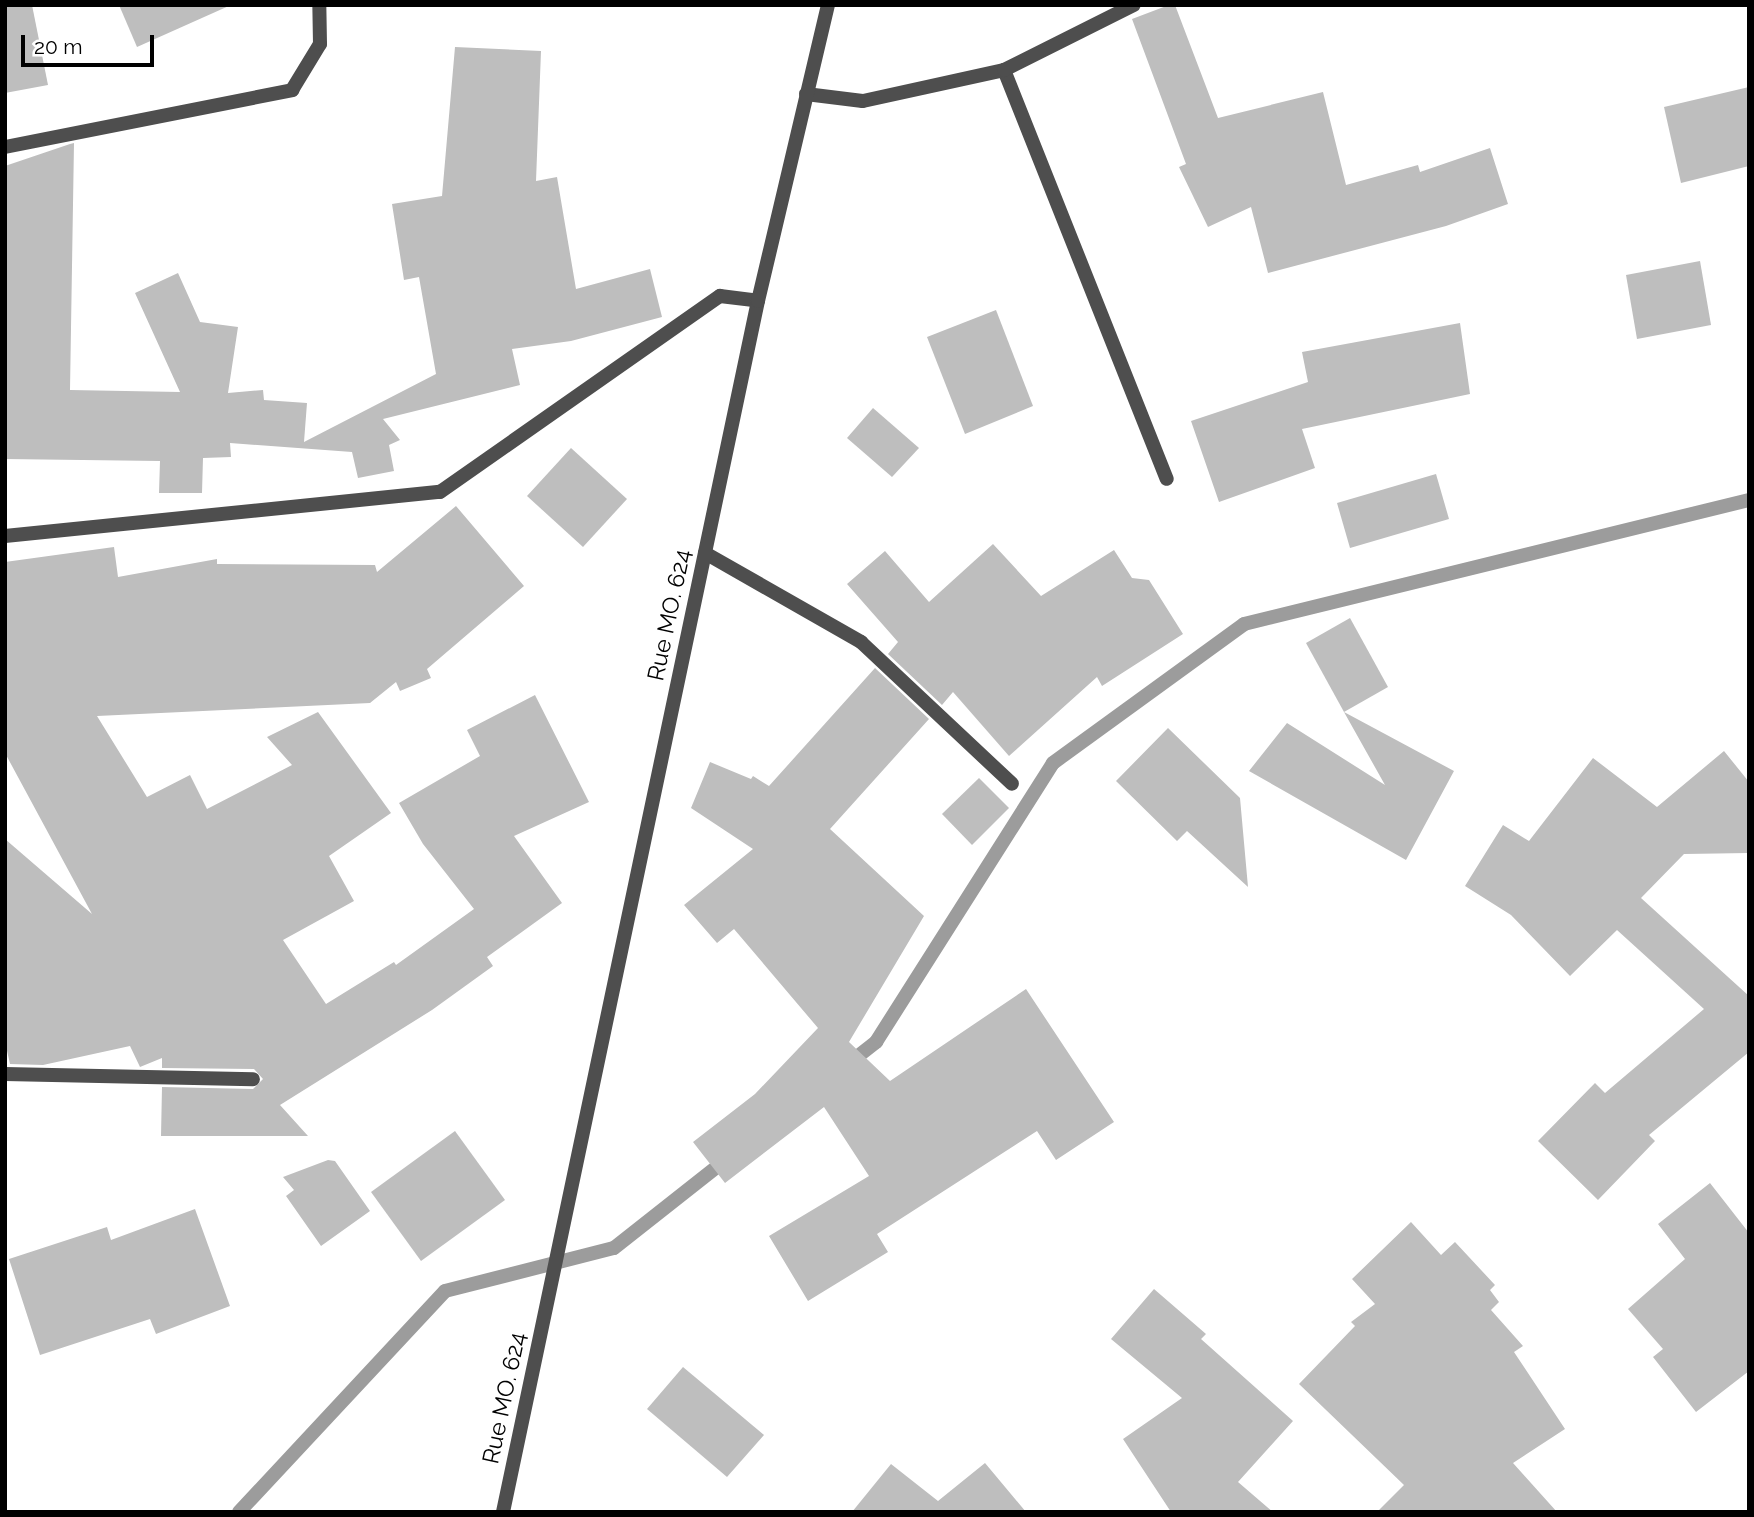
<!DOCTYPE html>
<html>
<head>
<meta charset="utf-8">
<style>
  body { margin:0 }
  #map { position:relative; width:1754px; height:1517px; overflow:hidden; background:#fff; font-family:Raleway,sans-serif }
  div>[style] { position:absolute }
  .stream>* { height:14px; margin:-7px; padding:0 7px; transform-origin:7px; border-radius:7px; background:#9c9c9c }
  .building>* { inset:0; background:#bebebe }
  .minor>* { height:14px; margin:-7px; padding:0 7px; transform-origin:7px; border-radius:7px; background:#4e4e4e }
  .tertiary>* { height:14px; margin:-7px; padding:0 7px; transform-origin:7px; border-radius:7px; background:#4e4e4e }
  span { translate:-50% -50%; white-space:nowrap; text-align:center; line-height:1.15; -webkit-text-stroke:5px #fff; paint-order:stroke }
  .street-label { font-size:23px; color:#000 }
  .frame { position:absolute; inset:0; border:7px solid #000; pointer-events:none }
  .scale { position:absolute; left:21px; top:35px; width:133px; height:32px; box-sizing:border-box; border:4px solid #000; border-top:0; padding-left:9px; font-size:21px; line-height:24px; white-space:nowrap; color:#000; -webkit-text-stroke:5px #fff; paint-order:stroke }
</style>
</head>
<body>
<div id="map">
  <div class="stream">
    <div style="left:848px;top:1064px;width:36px;rotate:-38deg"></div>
    <div style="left:876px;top:1042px;width:330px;rotate:-57.6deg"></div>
    <div style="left:1053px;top:763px;width:236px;rotate:-36deg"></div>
    <div style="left:1244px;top:624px;width:520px;rotate:-13.8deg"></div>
    <div style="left:239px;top:1512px;width:302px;rotate:-47deg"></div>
    <div style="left:445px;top:1291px;width:174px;rotate:-14.3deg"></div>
    <div style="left:614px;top:1248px;width:145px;rotate:-38.3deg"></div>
  </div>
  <div class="building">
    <div style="clip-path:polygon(5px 5px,32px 5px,48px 85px,5px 93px)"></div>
    <div style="clip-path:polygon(119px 5px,231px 5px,137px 47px)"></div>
    <div style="clip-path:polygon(1169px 5px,1175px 5px,1218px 118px,1323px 92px,1346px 185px,1418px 165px,1420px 172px,1490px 148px,1508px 204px,1446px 226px,1268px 273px,1251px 207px,1208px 227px,1179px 167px,1186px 164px,1132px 19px)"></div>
    <div style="clip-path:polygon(455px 47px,541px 51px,536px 181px,557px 177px,576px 289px,650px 269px,662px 317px,571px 341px,512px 349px,520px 385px,383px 419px,400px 440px,389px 445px,394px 471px,358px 478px,352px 452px,230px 443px,231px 457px,203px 458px,202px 493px,159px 493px,160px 461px,5px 459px,5px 166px,70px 144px,74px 143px,70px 390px,180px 392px,135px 293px,178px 273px,200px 322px,238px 327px,228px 393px,263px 390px,264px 400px,307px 403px,304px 442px,436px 374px,419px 277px,404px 280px,392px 204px,442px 196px)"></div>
    <div style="clip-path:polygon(1749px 87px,1749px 166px,1681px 183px,1664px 107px)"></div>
    <div style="clip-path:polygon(1700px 261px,1711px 325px,1637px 339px,1626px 275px)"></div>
    <div style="clip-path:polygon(996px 310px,1033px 406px,965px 434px,927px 337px)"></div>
    <div style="clip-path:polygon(1460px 323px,1470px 394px,1302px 429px,1315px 468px,1219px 502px,1191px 421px,1308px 382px,1302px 352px)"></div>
    <div style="clip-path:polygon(873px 408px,919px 448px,892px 477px,847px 438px)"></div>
    <div style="clip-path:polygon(571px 448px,627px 499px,583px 547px,527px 496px)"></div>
    <div style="clip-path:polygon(1436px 474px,1449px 519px,1350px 548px,1337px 503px)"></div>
    <div style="clip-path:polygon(456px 506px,524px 586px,427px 669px,431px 678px,400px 691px,396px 682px,370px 703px,97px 716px,147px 797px,190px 775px,207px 809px,292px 765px,267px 737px,318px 712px,391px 813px,329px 856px,354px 901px,283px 940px,326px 1004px,394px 962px,396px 965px,474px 909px,423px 844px,399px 803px,480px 756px,467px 730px,535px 695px,589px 802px,514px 836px,562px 903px,487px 957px,493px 966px,432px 1010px,280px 1105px,308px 1136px,161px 1136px,162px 1087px,253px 1089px,263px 1079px,254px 1069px,162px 1068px,162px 1058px,140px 1067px,130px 1046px,43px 1065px,10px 1064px,5px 1042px,5px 839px,92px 914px,5px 753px,5px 562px,114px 547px,118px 577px,217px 559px,217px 564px,375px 565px,377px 572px)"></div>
    <div style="clip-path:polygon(993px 544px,1041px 596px,1114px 550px,1132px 578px,1149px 580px,1183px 634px,1102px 686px,1097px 677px,1009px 756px,953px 692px,942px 705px,888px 654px,898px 642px,847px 584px,885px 551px,929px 602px)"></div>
    <div style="clip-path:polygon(1350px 618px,1388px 687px,1344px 712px,1306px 643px)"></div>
    <div style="clip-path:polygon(875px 668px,929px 719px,830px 829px,924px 916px,849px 1042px,890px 1081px,1026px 989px,1114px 1122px,1056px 1160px,1037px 1131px,877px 1234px,888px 1252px,808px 1301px,769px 1236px,869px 1176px,824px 1107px,725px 1183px,693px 1142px,755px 1094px,818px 1028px,734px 929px,717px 943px,684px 905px,753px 849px,691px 808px,710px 762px,751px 779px,753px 776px,769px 786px)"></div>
    <div style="clip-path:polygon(1344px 712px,1454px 771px,1406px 860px,1249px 771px,1287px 723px,1385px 785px)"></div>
    <div style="clip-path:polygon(1168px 728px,1240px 798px,1248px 887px,1187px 831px,1177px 841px,1116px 781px)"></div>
    <div style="clip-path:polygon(1724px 751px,1749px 782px,1749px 853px,1684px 854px,1641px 898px,1749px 996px,1749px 1052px,1649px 1135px,1655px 1141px,1598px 1200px,1538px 1141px,1595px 1083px,1605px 1093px,1704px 1009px,1617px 930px,1570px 976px,1511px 915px,1465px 886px,1503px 825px,1529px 841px,1593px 758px,1657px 807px)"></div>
    <div style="clip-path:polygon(979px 778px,1009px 808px,972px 845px,942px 814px)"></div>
    <div style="clip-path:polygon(455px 1131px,505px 1200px,421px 1261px,371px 1192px)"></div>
    <div style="clip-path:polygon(328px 1160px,335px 1161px,370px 1211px,321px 1246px,286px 1196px,294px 1190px,283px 1177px)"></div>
    <div style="clip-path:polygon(1710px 1183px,1749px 1233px,1749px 1371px,1696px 1412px,1653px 1357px,1663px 1349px,1628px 1309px,1685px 1259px,1658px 1224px)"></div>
    <div style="clip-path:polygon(195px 1209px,230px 1306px,156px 1334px,150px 1319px,40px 1355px,9px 1259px,107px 1227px,111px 1240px)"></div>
    <div style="clip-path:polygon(1411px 1222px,1441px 1255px,1455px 1242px,1495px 1285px,1490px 1290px,1499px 1302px,1491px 1310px,1523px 1346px,1514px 1352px,1565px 1429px,1513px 1463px,1557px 1512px,1377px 1512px,1404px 1485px,1299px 1384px,1355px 1326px,1351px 1322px,1375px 1304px,1352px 1279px)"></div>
    <div style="clip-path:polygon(1154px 1289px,1206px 1334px,1201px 1339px,1293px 1421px,1238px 1482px,1273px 1512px,1171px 1512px,1123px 1439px,1182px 1398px,1111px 1339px)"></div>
    <div style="clip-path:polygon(683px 1367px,764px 1435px,727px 1477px,647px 1409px)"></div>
    <div style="clip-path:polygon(985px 1463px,1026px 1512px,852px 1512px,891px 1464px,938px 1501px)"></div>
  </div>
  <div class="minor">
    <div style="left:1004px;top:70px;width:440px;rotate:68.3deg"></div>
    <div style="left:806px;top:94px;width:57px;rotate:7deg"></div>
    <div style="left:863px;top:101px;width:144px;rotate:-12.4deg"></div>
    <div style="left:1004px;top:70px;width:145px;rotate:-26.6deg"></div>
    <div style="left:5px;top:147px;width:293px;rotate:-11.2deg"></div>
    <div style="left:292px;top:90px;width:54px;rotate:-58.7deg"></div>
    <div style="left:320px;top:44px;width:39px;rotate:-91deg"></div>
    <div style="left:5px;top:536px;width:437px;rotate:-5.8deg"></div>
    <div style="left:440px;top:492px;width:342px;rotate:-35deg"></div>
    <div style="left:720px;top:296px;width:38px;rotate:7deg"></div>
    <div style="left:705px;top:553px;width:180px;rotate:29.7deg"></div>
    <div style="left:861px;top:642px;width:207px;rotate:43.2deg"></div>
    <div style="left:5px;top:1074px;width:248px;rotate:1.2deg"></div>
  </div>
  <div class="tertiary">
    <div style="left:503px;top:1512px;width:1238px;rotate:-78.11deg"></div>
    <div style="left:758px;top:301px;width:304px;rotate:-76.7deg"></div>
  </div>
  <div class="street-label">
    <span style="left:669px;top:615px;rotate:-78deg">Rue MO. 624</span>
    <span style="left:504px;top:1398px;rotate:-78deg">Rue MO. 624</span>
  </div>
  <div class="frame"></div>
  <div class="scale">20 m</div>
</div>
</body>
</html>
